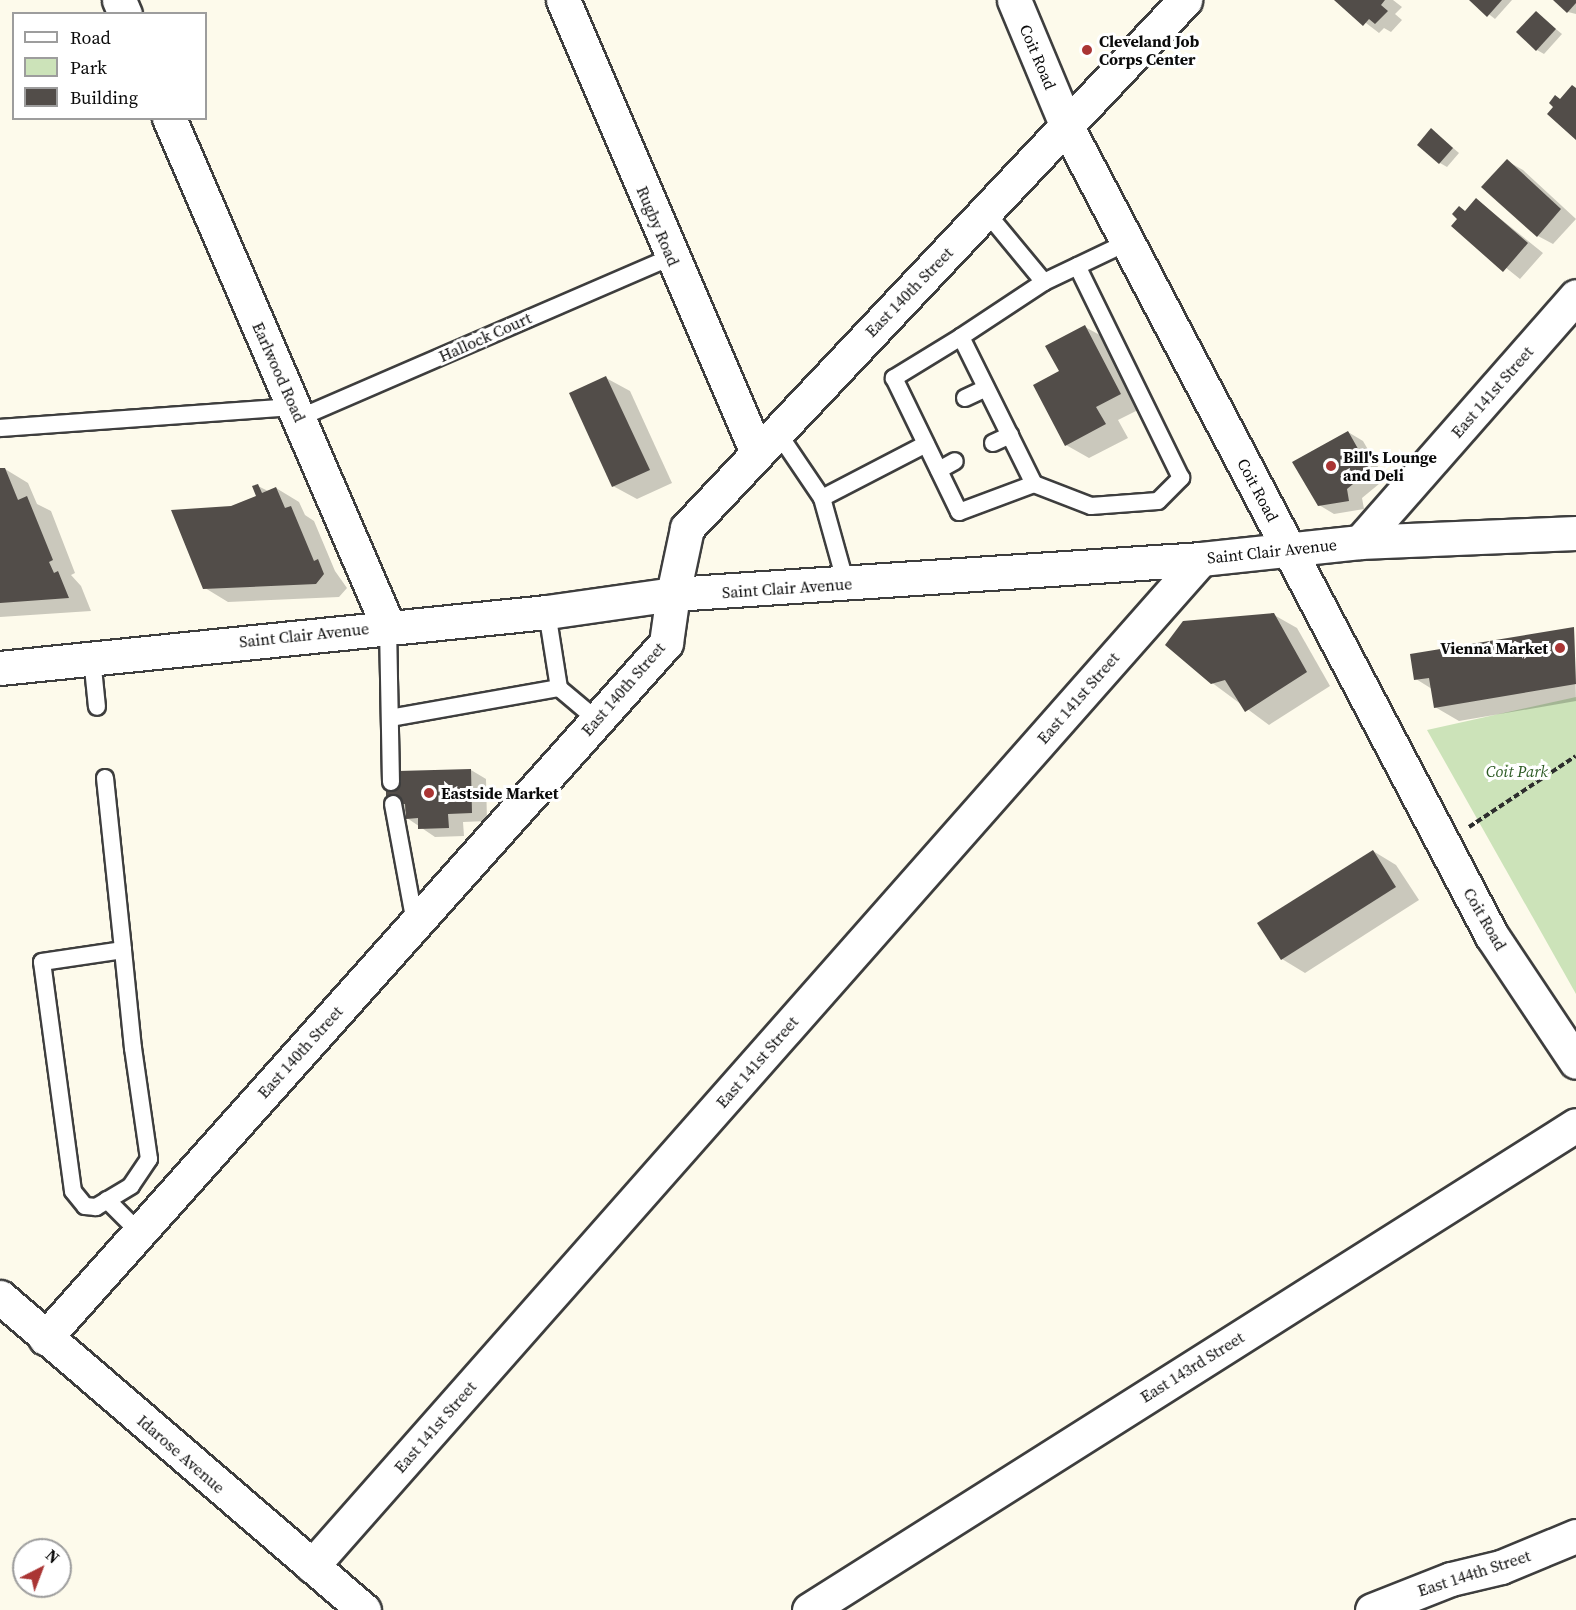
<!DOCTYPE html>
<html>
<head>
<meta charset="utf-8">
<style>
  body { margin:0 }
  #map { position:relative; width:1576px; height:1610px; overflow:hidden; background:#fdfaeb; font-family:"Source Serif 4",serif }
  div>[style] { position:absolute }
  .green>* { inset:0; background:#cce3b9 }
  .shadow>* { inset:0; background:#0003 }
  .building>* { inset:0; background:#524d49 }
  .path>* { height:4px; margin-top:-2px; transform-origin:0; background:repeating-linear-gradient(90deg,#2d2d2d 0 6px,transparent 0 9px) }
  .roads { filter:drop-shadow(2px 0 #3e3e3e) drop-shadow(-2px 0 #3e3e3e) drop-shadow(0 2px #3e3e3e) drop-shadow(0 -2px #3e3e3e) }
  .service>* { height:16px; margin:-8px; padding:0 8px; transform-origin:8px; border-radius:8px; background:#fff }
  .minor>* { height:33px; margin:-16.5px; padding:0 16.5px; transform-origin:16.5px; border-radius:16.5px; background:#fff }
  .tertiary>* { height:33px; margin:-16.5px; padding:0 16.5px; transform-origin:16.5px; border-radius:16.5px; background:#fff }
  .dots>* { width:16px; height:16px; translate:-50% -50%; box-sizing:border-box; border:3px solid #fff; border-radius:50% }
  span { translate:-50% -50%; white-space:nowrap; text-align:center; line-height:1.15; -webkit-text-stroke:6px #fff; paint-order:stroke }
  .poi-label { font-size:16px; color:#0b0b0b; font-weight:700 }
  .left { translate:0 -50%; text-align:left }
  .right { translate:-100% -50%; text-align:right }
  .street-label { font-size:16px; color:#0b0b0b }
  .park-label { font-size:16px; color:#2c5a23; font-style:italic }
  .legend { position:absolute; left:12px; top:12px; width:195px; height:108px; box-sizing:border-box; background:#fff; border:2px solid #9d9d9d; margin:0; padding:8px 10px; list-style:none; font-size:18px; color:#0b0b0b }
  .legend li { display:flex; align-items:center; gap:12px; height:30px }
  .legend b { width:30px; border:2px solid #9d9d9d }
  .north { position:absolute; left:12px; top:1538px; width:60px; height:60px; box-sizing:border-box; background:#fff; border:2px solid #9d9d9d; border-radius:50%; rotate:42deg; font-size:16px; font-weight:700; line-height:24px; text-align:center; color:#0b0b0b }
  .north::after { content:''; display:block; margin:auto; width:21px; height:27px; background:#aa3534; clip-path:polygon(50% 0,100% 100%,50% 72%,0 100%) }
</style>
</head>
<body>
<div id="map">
  <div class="green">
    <div style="clip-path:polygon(1576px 697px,1576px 994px,1427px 730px)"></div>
  </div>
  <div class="shadow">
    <div style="clip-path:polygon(1336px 0,1393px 0,1402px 7px,1395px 14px,1402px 20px,1391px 32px,1384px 28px,1379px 33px)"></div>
    <div style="clip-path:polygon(1471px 0,1512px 0,1495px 19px)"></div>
    <div style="clip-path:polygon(1555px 0,1576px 0,1576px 14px,1568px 12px)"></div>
    <div style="clip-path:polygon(1536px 13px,1562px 34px,1544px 54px,1537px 50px)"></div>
    <div style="clip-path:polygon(1432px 130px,1459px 153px,1447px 167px,1440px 163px)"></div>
    <div style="clip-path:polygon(1507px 161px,1523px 170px,1576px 219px,1553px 244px,1538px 236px)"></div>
    <div style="clip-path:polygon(1477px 200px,1543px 253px,1520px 279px,1454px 226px,1459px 219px,1459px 208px,1466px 212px)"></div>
    <div style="clip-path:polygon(1085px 327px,1109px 340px,1144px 407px,1118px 420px,1128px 438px,1089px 458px,1066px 445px,1061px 372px)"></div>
    <div style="clip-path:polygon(606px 378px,630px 391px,672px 483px,637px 499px,613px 486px)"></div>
    <div style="clip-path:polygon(1348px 432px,1363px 441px,1385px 479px,1362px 498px,1364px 509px,1334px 514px,1319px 505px)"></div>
    <div style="clip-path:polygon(5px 469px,28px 483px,37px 504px,51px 511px,75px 573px,71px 575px,81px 586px,91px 611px,0 617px,0 470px)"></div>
    <div style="clip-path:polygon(258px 486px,268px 491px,276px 488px,299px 502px,305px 515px,314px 521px,335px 571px,347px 588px,339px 597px,228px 602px,205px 588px,231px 508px,258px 497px)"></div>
    <div style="clip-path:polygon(1274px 615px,1297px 628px,1330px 686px,1269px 725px,1211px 682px)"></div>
    <div style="clip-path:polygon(1574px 629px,1576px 701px,1459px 721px,1435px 707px,1432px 689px,1416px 679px,1412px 655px)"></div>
    <div style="clip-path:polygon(471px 770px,486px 779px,487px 821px,463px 822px,464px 836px,435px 837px,407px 818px,407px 812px,388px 804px)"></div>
    <div style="clip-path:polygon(1373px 851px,1396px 865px,1419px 900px,1305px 973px,1282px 959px)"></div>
  </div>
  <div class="building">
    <div style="clip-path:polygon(1334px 0,1385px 0,1381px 5px,1388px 11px,1375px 24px,1369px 19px,1363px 26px)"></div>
    <div style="clip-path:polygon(1469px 0,1502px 0,1487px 17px)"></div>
    <div style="clip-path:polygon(1553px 0,1576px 0,1576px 3px,1567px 13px)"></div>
    <div style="clip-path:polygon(1536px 11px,1556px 29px,1536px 51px,1516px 32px)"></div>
    <div style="clip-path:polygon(1572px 85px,1576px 88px,1576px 140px,1547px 114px,1553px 107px,1549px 103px,1555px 95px,1560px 99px)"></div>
    <div style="clip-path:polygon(1431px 128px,1453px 148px,1439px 164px,1417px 145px)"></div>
    <div style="clip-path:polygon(1507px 159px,1561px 209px,1537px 237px,1481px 187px)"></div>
    <div style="clip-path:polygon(1476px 198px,1528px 243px,1503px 272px,1451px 226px,1457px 219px,1452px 214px,1459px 206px,1465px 211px)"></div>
    <div style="clip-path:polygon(1085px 325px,1121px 394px,1096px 407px,1106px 424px,1065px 446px,1033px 385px,1059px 371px,1045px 346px)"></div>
    <div style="clip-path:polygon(606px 376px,650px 470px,612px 487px,569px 393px)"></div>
    <div style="clip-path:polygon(1348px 431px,1370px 470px,1347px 489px,1349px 501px,1318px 506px,1292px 462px)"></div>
    <div style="clip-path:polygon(0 468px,5px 468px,18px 500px,27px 496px,53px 560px,49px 562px,54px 573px,58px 571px,69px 598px,0 603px)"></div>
    <div style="clip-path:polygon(258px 484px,262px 493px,276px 487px,285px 508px,291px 506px,314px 561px,318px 559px,324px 574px,316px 584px,203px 589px,171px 510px,231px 506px,256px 496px,252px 486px)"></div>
    <div style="clip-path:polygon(1274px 613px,1307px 672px,1245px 712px,1225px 680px,1211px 684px,1165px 645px,1183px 621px)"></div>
    <div style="clip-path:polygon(1574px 627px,1576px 684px,1434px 708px,1429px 678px,1414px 680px,1410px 654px)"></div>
    <div style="clip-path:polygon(471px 769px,472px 813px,448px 814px,449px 828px,418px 829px,418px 818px,406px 819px,405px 804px,386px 805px,386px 782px,398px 771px)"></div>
    <div style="clip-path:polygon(1373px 850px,1396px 887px,1281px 960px,1257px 923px)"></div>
  </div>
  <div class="path">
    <div style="left:1469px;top:827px;width:128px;rotate:-33.6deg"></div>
  </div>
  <div class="roads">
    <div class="service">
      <div style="left:986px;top:212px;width:91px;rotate:50.4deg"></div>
      <div style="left:1044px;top:282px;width:93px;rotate:-25.5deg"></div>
      <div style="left:1044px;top:282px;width:100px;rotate:146.5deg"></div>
      <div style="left:961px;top:337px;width:164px;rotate:63.6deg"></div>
      <div style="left:1034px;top:484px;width:61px;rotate:21.1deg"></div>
      <div style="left:1091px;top:506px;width:67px;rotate:-4.3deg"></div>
      <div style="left:1158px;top:501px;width:33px;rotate:-45deg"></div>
      <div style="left:1181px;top:478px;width:236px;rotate:-116.1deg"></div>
      <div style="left:961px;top:337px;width:79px;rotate:148.5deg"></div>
      <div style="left:894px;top:378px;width:149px;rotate:64.1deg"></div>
      <div style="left:959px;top:512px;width:80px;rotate:-20.5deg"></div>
      <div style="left:965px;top:398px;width:23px;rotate:-25deg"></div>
      <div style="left:299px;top:418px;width:405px;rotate:-23.4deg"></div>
      <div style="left:0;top:428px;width:293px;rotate:-4.1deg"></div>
      <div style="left:776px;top:430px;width:82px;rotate:55.9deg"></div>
      <div style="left:822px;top:498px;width:89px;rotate:74.4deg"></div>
      <div style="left:993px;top:443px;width:19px;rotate:-25deg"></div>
      <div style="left:939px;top:470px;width:18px;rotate:-29deg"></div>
      <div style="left:822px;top:498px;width:117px;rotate:-27.4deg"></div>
      <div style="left:388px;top:626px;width:156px;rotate:88.9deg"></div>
      <div style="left:92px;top:658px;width:49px;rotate:84.2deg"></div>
      <div style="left:559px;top:688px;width:50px;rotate:40.1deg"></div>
      <div style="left:390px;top:718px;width:172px;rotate:-10.1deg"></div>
      <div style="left:559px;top:688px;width:77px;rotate:-99deg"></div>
      <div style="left:105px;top:778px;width:173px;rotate:84deg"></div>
      <div style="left:123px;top:950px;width:99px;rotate:84.2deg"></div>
      <div style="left:133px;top:1048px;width:112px;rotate:81.8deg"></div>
      <div style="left:149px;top:1159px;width:32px;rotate:124deg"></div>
      <div style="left:131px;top:1186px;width:41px;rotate:149deg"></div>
      <div style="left:96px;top:1207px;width:11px;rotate:-175deg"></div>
      <div style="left:85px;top:1206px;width:19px;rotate:-129deg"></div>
      <div style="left:73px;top:1191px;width:231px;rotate:-97.7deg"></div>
      <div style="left:42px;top:962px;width:82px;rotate:-8.4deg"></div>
      <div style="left:393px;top:804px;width:121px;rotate:79.5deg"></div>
      <div style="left:107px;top:1200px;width:45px;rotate:45deg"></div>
    </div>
    <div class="minor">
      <div style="left:119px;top:0;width:15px;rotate:67deg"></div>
      <div style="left:563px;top:0;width:491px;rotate:66.8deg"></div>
      <div style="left:169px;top:118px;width:553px;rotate:66.68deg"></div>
      <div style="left:1360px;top:542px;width:327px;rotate:-48.7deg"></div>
      <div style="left:0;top:1297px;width:480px;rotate:40.7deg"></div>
      <div style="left:45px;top:1338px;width:932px;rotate:-48.22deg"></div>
      <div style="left:666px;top:643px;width:49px;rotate:-81.9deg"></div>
      <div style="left:312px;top:1566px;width:1343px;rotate:-48.56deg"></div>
      <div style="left:809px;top:1610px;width:907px;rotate:-32.31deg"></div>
      <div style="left:1372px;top:1610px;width:85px;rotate:-21.4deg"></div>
      <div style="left:1451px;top:1579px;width:51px;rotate:-13.5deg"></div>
      <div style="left:1501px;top:1567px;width:81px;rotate:-22.5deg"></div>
    </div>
    <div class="tertiary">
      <div style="left:1014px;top:0;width:138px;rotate:67.3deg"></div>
      <div style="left:1067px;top:127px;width:914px;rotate:62.29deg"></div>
      <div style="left:1492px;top:936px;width:151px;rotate:56.3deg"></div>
      <div style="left:673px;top:594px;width:67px;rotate:-78deg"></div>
      <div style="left:687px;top:528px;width:726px;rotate:-46.67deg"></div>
      <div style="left:0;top:668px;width:550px;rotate:-5.85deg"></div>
      <div style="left:547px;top:612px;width:127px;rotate:-8.1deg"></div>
      <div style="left:673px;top:594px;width:529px;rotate:-3.79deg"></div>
      <div style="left:1201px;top:559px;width:160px;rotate:-6.1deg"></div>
      <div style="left:1360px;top:542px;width:216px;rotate:-2.4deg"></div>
    </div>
  </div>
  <div class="dots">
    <div style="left:1087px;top:50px;background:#aa3534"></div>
    <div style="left:1331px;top:466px;background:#aa3534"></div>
    <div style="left:1560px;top:648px;background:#aa3534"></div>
    <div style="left:429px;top:793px;background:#aa3534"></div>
  </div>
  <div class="poi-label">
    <span class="left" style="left:1099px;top:50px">Cleveland Job<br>Corps Center</span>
    <span class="left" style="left:1343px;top:466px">Bill's Lounge<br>and Deli</span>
    <span class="right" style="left:1548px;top:648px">Vienna Market</span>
    <span class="left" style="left:441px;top:793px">Eastside Market</span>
  </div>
  <div class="street-label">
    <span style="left:1038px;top:57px;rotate:67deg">Coit Road</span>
    <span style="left:658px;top:226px;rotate:67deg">Rugby Road</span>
    <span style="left:909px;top:292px;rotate:-46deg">East 140th Street</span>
    <span style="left:485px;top:337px;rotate:-24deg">Hallock Court</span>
    <span style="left:279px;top:372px;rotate:66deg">Earlwood Road</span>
    <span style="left:1492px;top:392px;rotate:-49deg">East 141st Street</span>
    <span style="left:1258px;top:490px;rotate:62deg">Coit Road</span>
    <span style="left:1272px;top:551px;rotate:-6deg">Saint Clair Avenue</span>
    <span style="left:787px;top:588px;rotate:-4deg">Saint Clair Avenue</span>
    <span style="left:304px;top:635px;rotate:-6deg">Saint Clair Avenue</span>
    <span style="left:623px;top:689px;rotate:-49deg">East 140th Street</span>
    <span style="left:1078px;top:698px;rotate:-49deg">East 141st Street</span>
    <span style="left:1485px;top:919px;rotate:60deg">Coit Road</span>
    <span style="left:300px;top:1052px;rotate:-48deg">East 140th Street</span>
    <span style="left:757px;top:1062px;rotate:-49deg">East 141st Street</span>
    <span style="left:1192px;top:1367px;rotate:-32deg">East 143rd Street</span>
    <span style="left:435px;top:1427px;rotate:-49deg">East 141st Street</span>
    <span style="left:181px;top:1454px;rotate:41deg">Idarose Avenue</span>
    <span style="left:1474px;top:1573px;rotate:-18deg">East 144th Street</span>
  </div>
  <div class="park-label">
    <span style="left:1517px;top:771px">Coit Park</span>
  </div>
  <ul class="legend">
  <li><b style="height:8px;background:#fff"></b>Road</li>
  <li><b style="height:16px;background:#cce3b9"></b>Park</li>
  <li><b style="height:16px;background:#524d49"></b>Building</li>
  </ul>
  <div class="north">N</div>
</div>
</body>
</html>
